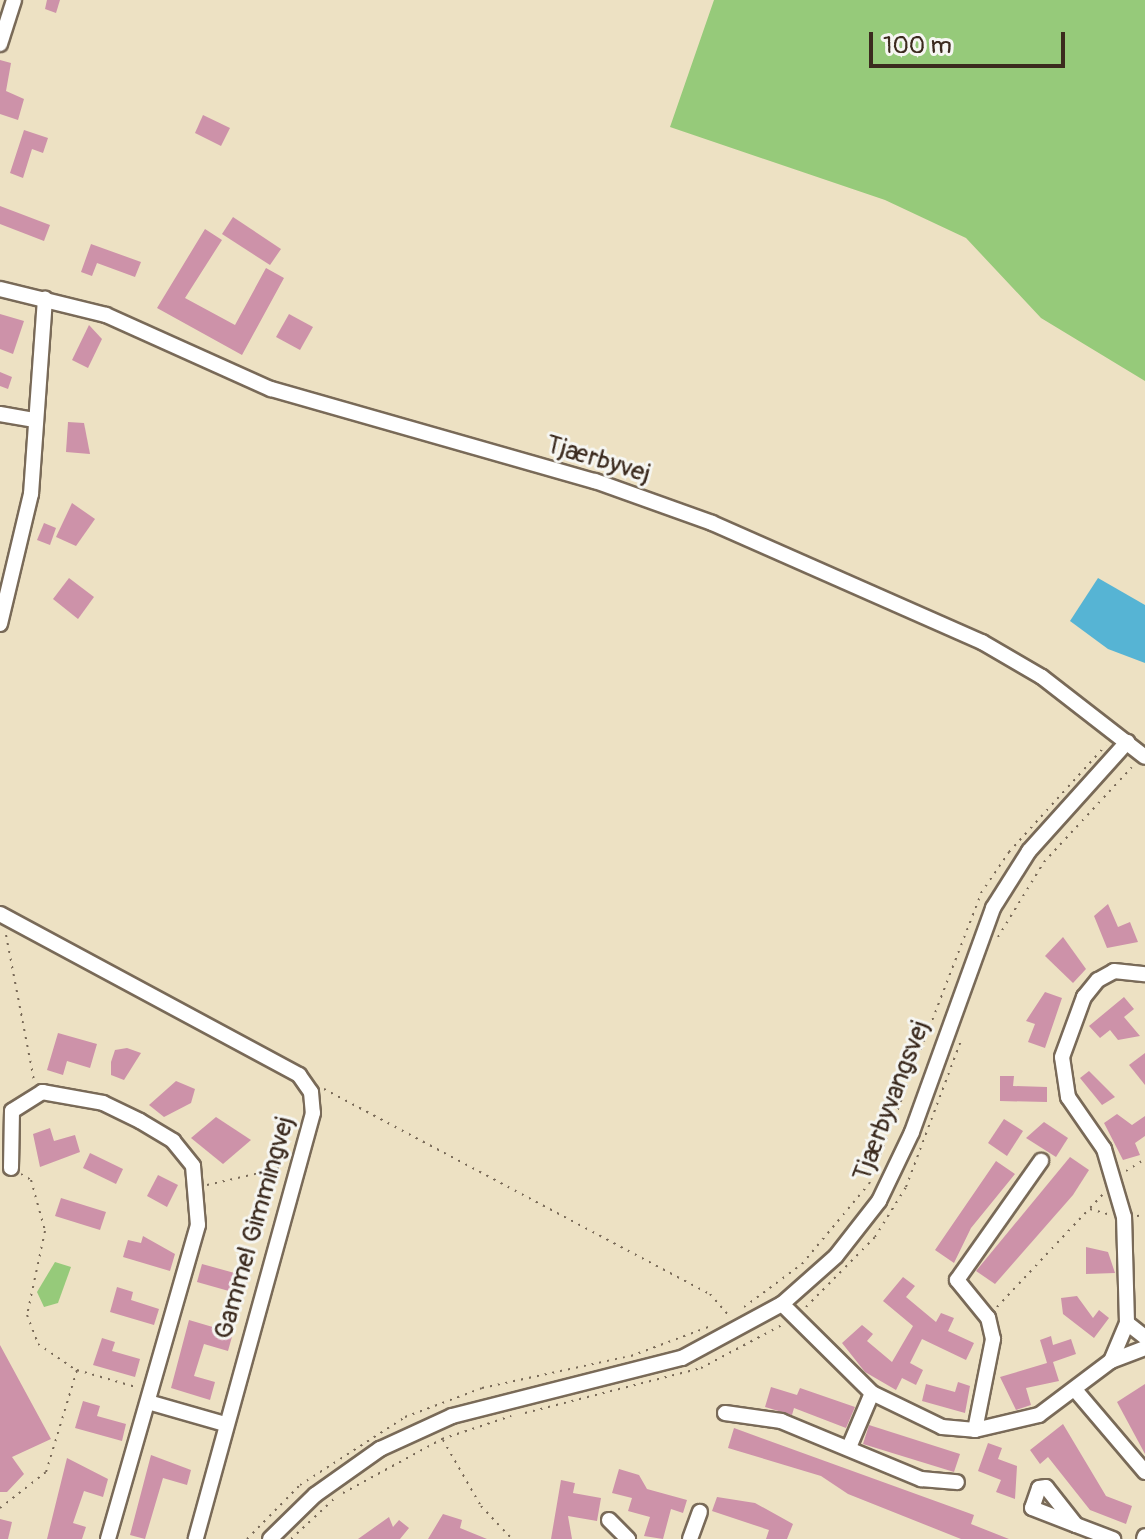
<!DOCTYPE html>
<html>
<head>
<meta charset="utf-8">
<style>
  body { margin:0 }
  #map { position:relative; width:1145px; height:1539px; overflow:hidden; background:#ede1c3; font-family:Pangolin,sans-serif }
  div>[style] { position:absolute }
  .green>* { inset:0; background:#96ca7a }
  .water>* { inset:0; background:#56b4d4 }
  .building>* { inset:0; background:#cd92a9 }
  .path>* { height:2px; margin-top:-1px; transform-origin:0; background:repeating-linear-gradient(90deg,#796a58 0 2px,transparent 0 8px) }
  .roads { filter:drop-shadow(2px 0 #796a58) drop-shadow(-2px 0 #796a58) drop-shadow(0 2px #796a58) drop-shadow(0 -2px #796a58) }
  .minor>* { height:14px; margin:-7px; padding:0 7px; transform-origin:7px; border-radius:7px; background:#fff }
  span { translate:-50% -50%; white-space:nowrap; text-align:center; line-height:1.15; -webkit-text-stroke:6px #f6f6f2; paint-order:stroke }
  .street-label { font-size:26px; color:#3b2a1e }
  .scale { position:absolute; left:869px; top:32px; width:196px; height:36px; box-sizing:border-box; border:4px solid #3b2a1e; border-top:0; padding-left:10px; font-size:24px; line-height:28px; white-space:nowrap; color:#3b2a1e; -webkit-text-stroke:6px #f6f6f2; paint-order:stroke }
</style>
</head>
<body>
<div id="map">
  <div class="green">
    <div style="clip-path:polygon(714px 0,1145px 0,1145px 381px,1041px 318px,966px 238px,885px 200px,670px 127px)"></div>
    <div style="clip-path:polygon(55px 1262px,71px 1267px,58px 1303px,44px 1307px,37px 1292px)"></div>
  </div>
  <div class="water">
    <div style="clip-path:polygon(1098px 578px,1145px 605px,1145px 663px,1108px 649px,1070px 621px)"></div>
  </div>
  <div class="building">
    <div style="clip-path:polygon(47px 0,60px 0,56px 13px,45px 9px)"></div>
    <div style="clip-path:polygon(0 60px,11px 63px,6px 91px,24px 99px,18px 120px,0 114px)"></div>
    <div style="clip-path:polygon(203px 115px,230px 128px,221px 146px,195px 133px)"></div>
    <div style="clip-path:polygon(24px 130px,48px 138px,43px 153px,32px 149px,23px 178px,10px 173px)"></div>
    <div style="clip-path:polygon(0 206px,50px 225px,44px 241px,0 224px)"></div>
    <div style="clip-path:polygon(233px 217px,281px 249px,270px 265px,222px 234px)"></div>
    <div style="clip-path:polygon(205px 229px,222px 240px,185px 298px,235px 325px,266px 268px,284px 278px,242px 355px,157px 308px)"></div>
    <div style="clip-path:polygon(91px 244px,141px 262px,135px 277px,97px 263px,92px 276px,81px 272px)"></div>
    <div style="clip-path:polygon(0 314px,24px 321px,13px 354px,0 349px)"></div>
    <div style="clip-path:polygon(289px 314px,313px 327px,300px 350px,276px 337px)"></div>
    <div style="clip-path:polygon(89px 325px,102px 339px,88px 368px,72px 360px)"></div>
    <div style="clip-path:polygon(0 372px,12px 377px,8px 389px,0 386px)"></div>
    <div style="clip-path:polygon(68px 422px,84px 423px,90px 454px,66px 452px)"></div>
    <div style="clip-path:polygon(72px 503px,95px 519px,76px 546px,56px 537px)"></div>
    <div style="clip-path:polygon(44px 523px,56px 528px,50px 545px,37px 540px)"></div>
    <div style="clip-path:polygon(69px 578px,94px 597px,78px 619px,53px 599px)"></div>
    <div style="clip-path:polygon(1108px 904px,1118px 927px,1130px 922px,1138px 942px,1107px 948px,1094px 916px)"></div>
    <div style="clip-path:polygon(1063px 937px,1086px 969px,1073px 983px,1045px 956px)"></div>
    <div style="clip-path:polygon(1045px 992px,1062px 998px,1045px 1048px,1028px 1042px,1035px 1024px,1026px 1021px)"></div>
    <div style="clip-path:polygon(1124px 997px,1134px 1009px,1124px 1017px,1140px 1036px,1118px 1040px,1110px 1030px,1100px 1038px,1089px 1026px)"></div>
    <div style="clip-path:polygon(58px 1033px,97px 1044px,90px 1068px,67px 1061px,63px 1075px,47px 1070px)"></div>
    <div style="clip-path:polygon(127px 1048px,141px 1053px,124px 1080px,111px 1075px,111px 1062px,115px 1050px)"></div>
    <div style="clip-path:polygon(1145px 1053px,1145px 1085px,1129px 1065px)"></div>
    <div style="clip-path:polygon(1089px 1071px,1115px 1097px,1102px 1105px,1080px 1078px)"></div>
    <div style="clip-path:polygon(1000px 1076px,1014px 1076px,1013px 1086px,1047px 1087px,1047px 1102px,1000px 1101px)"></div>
    <div style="clip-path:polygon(176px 1081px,195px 1089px,191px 1103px,164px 1117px,149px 1105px)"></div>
    <div style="clip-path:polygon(1117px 1114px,1132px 1125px,1145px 1116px,1145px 1136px,1135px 1143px,1140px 1155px,1123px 1160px,1104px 1123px)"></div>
    <div style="clip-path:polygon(216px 1117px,251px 1140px,223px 1164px,191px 1138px)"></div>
    <div style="clip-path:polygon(1004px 1119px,1023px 1131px,1007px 1156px,988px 1143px)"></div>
    <div style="clip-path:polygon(1044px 1122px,1068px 1138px,1056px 1157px,1026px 1138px)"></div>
    <div style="clip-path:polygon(50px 1128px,54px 1141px,75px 1135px,80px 1152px,40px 1167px,33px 1134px)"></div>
    <div style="clip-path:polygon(90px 1153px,123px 1169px,116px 1184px,83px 1168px)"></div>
    <div style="clip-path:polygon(1070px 1157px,1089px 1170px,1073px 1195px,995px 1284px,976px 1271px)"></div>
    <div style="clip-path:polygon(996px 1161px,1015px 1174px,971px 1228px,954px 1263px,935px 1250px)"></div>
    <div style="clip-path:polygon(158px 1175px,178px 1185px,167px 1207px,147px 1196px)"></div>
    <div style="clip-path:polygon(61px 1198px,106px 1212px,100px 1230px,55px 1216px)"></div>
    <div style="clip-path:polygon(143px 1236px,175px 1254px,170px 1271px,123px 1257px,128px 1240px,141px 1243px)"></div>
    <div style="clip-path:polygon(1086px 1247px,1108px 1252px,1115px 1273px,1086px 1274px)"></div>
    <div style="clip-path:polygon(202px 1264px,249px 1277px,243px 1295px,197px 1282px)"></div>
    <div style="clip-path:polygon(903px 1277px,915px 1286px,906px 1297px,936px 1322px,941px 1313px,954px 1318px,948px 1331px,974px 1343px,966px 1360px,922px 1339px,910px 1363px,923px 1370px,916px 1385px,902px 1378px,896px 1390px,865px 1372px,842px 1343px,862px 1325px,873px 1334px,867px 1341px,892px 1362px,913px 1326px,883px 1301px)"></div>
    <div style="clip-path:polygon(117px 1287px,133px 1292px,131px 1300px,159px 1309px,154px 1325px,110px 1312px)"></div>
    <div style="clip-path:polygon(1077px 1296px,1093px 1318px,1099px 1310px,1109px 1318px,1094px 1338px,1063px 1314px,1061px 1298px)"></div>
    <div style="clip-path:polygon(189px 1320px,233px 1333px,228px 1351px,204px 1344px,194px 1376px,215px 1382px,210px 1400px,171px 1388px)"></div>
    <div style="clip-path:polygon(1051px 1336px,1053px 1345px,1071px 1339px,1076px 1354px,1053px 1362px,1059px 1381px,1026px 1388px,1031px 1405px,1016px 1410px,1000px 1377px,1047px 1363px,1040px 1340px)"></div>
    <div style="clip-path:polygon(102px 1338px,115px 1342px,112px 1351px,140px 1359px,135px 1377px,93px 1365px)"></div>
    <div style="clip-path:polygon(0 1345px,51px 1439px,12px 1457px,24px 1474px,7px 1492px,0 1492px)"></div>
    <div style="clip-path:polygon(958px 1382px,970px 1386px,965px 1413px,922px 1401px,926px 1384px,955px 1392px)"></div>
    <div style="clip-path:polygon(1145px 1384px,1145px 1454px,1117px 1402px)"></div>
    <div style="clip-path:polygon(771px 1387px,797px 1395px,800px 1388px,855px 1407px,846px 1428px,794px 1408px,792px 1415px,765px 1407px)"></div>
    <div style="clip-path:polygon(83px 1401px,100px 1406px,97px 1416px,126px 1424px,122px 1441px,75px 1428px)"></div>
    <div style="clip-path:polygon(1063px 1424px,1106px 1496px,1132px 1506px,1126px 1524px,1090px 1510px,1048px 1457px,1040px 1464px,1030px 1450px)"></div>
    <div style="clip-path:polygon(869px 1425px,960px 1454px,954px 1472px,863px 1444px)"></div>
    <div style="clip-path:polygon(734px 1428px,974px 1515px,971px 1524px,1009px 1539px,961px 1539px,848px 1494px,821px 1476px,728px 1448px)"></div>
    <div style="clip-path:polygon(988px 1443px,1002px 1448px,998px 1459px,1017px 1466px,1015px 1499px,996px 1492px,1001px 1480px,978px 1471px)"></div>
    <div style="clip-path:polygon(151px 1455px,191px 1470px,187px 1485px,163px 1478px,145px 1539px,130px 1535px)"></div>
    <div style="clip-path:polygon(67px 1458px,108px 1479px,103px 1497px,84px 1491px,73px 1523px,86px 1527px,82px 1539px,47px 1539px)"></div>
    <div style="clip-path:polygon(619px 1469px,639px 1475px,647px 1489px,687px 1500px,683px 1513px,671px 1509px,663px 1539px,644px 1536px,650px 1517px,628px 1511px,632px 1498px,612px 1493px)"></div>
    <div style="clip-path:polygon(561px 1480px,575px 1483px,573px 1493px,601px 1498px,597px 1521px,568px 1516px,572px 1539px,551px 1539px)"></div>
    <div style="clip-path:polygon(717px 1497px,755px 1503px,793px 1524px,787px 1539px,766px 1539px,769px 1530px,712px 1511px)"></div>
    <div style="clip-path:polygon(443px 1514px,462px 1520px,460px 1528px,487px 1539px,428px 1539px)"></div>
    <div style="clip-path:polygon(389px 1517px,393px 1527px,399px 1520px,409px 1528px,400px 1539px,358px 1539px)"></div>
    <div style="clip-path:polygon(0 1519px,12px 1522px,8px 1539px,0 1539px)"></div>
  </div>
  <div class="path">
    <div style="left:6px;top:935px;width:149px;rotate:79.1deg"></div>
    <div style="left:998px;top:937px;width:88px;rotate:-58.5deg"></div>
    <div style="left:1044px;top:862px;width:129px;rotate:-47.2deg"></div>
    <div style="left:324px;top:1089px;width:437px;rotate:28deg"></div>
    <div style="left:710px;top:1294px;width:29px;rotate:49deg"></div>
    <div style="left:1126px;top:1171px;width:22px;rotate:-32deg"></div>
    <div style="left:21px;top:1174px;width:12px;rotate:31deg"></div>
    <div style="left:31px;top:1180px;width:53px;rotate:74.6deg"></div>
    <div style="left:45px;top:1231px;width:86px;rotate:102.1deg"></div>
    <div style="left:27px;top:1315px;width:31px;rotate:69deg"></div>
    <div style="left:38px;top:1344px;width:46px;rotate:34.4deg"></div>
    <div style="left:207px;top:1185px;width:80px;rotate:-13deg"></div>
    <div style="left:1090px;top:1209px;width:18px;rotate:16deg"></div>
    <div style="left:1137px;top:1216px;width:8px;rotate:-7deg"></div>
    <div style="left:744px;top:1307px;width:72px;rotate:-36.6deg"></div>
    <div style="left:802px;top:1264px;width:104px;rotate:-50.1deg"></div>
    <div style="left:869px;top:1184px;width:312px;rotate:-68.9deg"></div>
    <div style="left:981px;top:893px;width:50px;rotate:-55.7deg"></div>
    <div style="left:1009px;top:852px;width:144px;rotate:-47.8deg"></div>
    <div style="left:806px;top:1307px;width:98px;rotate:-45.4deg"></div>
    <div style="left:875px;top:1237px;width:59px;rotate:-58.2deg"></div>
    <div style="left:906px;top:1187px;width:156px;rotate:-69.4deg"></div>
    <div style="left:997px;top:1307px;width:154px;rotate:-46.8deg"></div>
    <div style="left:631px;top:1356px;width:85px;rotate:-20.6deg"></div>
    <div style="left:525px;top:1413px;width:182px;rotate:-14.3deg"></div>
    <div style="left:701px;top:1368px;width:92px;rotate:-28deg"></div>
    <div style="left:443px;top:1440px;width:76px;rotate:60.1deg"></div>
    <div style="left:481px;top:1506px;width:45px;rotate:46.8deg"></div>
    <div style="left:343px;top:1493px;width:113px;rotate:-28.6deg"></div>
    <div style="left:442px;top:1439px;width:73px;rotate:-18.4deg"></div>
    <div style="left:0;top:1508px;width:58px;rotate:-38deg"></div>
    <div style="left:46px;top:1472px;width:107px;rotate:-73.1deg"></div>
    <div style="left:77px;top:1370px;width:61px;rotate:16.1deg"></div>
    <div style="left:247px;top:1539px;width:76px;rotate:-45.5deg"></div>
    <div style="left:300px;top:1485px;width:125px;rotate:-32.9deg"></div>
    <div style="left:405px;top:1417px;width:82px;rotate:-20.6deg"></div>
    <div style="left:482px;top:1388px;width:146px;rotate:-12.2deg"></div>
    <div style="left:291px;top:1539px;width:59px;rotate:-42.9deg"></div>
  </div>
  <div class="roads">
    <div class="minor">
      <div style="left:0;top:44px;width:46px;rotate:-72.3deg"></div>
      <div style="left:0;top:289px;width:109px;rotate:13.8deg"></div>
      <div style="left:106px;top:315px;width:181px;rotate:24.2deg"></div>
      <div style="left:271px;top:389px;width:337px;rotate:15.9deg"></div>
      <div style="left:595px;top:481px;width:124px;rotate:19.7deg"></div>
      <div style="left:712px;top:523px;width:295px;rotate:23.8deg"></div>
      <div style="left:982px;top:642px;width:69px;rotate:30.3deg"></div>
      <div style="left:1042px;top:677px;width:130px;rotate:37.8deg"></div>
      <div style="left:0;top:414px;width:34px;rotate:10deg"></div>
      <div style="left:0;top:624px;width:134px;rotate:-76.6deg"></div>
      <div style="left:31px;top:494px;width:196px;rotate:-85.9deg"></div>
      <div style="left:0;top:914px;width:340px;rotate:28.3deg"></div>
      <div style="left:299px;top:1075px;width:21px;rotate:55deg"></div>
      <div style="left:311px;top:1092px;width:21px;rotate:85deg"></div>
      <div style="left:313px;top:1113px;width:442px;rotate:105.4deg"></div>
      <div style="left:11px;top:1168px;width:57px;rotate:-89deg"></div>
      <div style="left:12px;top:1111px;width:36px;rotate:-32deg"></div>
      <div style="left:42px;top:1092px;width:62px;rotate:10.2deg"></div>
      <div style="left:103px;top:1103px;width:41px;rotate:25.9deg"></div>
      <div style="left:140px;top:1121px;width:39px;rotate:31deg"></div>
      <div style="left:173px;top:1141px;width:32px;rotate:51deg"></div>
      <div style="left:193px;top:1166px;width:59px;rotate:85.2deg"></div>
      <div style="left:198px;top:1225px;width:327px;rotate:106deg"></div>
      <div style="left:782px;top:1304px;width:127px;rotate:44.7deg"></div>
      <div style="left:872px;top:1393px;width:78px;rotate:25.9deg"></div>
      <div style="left:942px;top:1427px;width:33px;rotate:5deg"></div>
      <div style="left:975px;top:1430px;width:66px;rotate:-13.2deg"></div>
      <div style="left:1039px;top:1415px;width:90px;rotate:-36.9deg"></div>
      <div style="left:1111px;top:1361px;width:36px;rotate:-21deg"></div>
      <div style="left:1127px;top:1323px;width:23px;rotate:38deg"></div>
      <div style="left:1111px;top:1361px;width:41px;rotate:-67.2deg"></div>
      <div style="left:1127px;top:1323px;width:106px;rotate:-91.6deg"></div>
      <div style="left:1124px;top:1217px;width:71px;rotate:-106.4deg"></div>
      <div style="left:1104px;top:1149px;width:63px;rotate:-124.7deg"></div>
      <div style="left:1068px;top:1097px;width:40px;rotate:-98.5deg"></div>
      <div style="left:1062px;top:1057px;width:64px;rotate:-69.9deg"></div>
      <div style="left:1084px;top:997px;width:22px;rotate:-51deg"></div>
      <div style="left:1098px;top:980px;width:18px;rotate:-29deg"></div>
      <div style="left:1114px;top:971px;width:31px;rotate:6deg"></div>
      <div style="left:1077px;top:1392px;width:105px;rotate:49.6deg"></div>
      <div style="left:148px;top:1402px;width:80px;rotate:15.9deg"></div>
      <div style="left:725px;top:1413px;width:57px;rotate:8.1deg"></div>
      <div style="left:781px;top:1421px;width:152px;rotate:22.5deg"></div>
      <div style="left:921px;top:1479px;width:36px;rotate:5deg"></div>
      <div style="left:975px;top:1430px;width:93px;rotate:-78.8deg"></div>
      <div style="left:993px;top:1339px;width:22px;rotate:-103deg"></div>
      <div style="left:988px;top:1318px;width:49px;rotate:-129.2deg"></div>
      <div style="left:957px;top:1280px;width:146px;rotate:-54.8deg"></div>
      <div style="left:850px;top:1445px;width:56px;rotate:-67.1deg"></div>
      <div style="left:609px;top:1520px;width:27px;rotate:45deg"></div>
      <div style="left:1076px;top:1525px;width:48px;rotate:-128.3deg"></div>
      <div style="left:1046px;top:1487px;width:7px;rotate:172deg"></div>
      <div style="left:1039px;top:1488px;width:21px;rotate:109deg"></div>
      <div style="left:1032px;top:1508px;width:47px;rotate:21.1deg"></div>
      <div style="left:1076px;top:1525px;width:40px;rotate:21deg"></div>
      <div style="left:270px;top:1539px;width:63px;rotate:-44.4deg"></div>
      <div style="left:315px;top:1495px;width:80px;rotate:-35.3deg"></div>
      <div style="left:380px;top:1449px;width:79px;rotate:-24.6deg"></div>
      <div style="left:452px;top:1416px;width:237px;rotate:-14.2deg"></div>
      <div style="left:682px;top:1358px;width:114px;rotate:-28.4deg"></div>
      <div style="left:782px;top:1304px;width:72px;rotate:-41.6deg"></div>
      <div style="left:836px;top:1256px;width:70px;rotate:-52deg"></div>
      <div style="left:879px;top:1201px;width:76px;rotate:-64.4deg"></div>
      <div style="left:912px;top:1132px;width:238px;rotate:-70.1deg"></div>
      <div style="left:993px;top:908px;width:67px;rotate:-57.7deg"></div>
      <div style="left:1029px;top:851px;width:147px;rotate:-48deg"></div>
      <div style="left:690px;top:1539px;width:29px;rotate:-70deg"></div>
      <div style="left:1144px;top:1539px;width:3px;rotate:-72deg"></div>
    </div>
  </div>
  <div class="street-label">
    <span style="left:598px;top:460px;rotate:17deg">Tjærbyvej</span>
    <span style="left:892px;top:1101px;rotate:-69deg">Tjærbyvangsvej</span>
    <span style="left:255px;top:1228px;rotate:-74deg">Gammel Gimmingvej</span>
  </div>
  <div class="scale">100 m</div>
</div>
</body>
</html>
